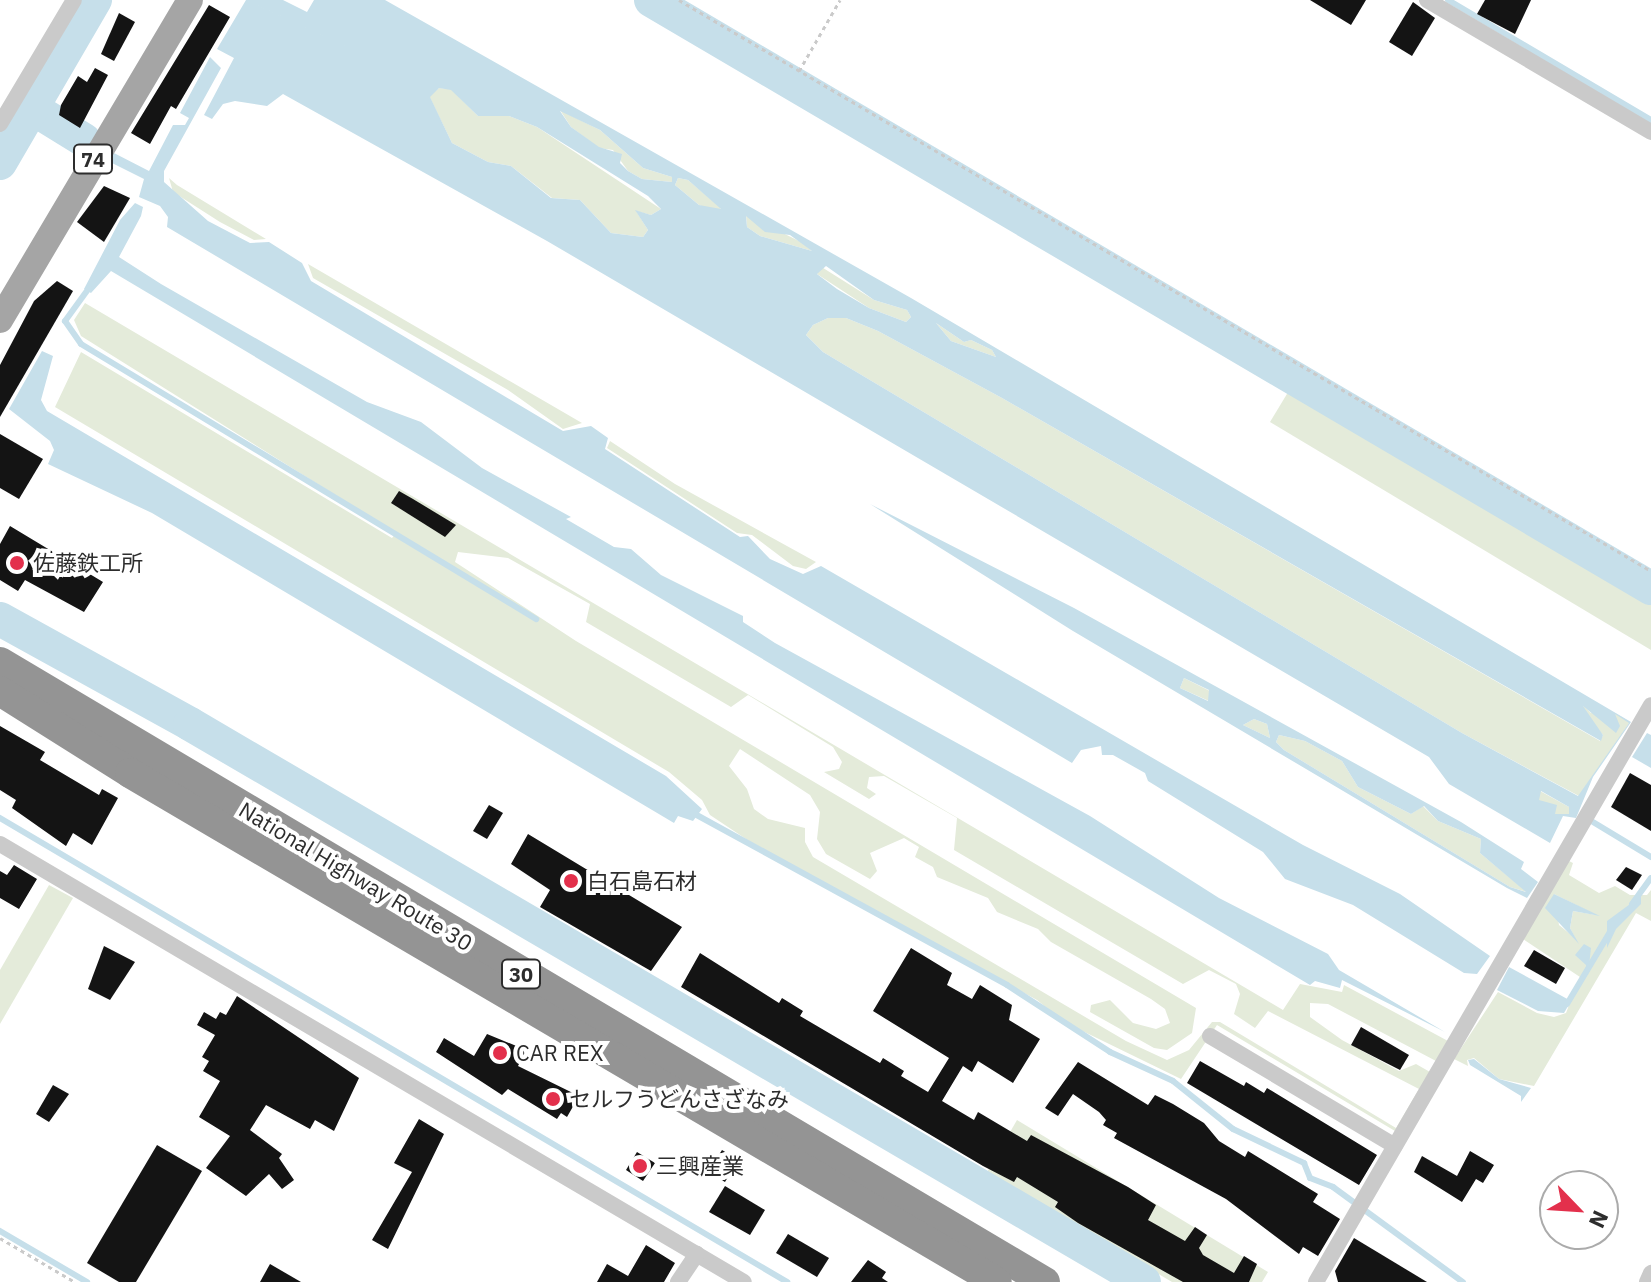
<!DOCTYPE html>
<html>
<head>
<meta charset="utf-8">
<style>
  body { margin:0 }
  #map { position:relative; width:1651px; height:1282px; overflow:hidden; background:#fff; font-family:"IBM Plex Sans","Noto Sans JP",sans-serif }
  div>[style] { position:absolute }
  .green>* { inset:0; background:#e4ebda }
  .water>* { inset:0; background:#c6dfea }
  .stream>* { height:6px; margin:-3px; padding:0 3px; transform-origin:3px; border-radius:3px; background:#c6dfea }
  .river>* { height:34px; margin:-17px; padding:0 17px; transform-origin:17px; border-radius:17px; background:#c6dfea }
  .building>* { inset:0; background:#141414 }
  .path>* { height:3px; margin-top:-1.5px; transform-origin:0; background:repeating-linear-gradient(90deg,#cacaca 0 4px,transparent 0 8px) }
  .street>* { height:16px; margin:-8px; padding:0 8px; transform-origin:8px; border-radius:8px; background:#cacaca }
  .primary>* { height:26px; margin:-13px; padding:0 13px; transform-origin:13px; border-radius:13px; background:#a5a5a5 }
  .highway>* { height:30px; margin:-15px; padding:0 15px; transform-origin:15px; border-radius:15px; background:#949494 }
  .dots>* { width:22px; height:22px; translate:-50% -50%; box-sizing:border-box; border:4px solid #fff; border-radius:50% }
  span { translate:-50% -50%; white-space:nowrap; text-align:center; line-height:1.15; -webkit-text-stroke:8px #fff; paint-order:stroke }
  .shield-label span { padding:2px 6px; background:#fff; border:2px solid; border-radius:6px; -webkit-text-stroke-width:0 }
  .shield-label { font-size:20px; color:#2d2d2d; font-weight:700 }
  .poi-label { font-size:22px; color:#2d2d2d }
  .left { translate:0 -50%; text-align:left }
  .street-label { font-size:22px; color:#2d2d2d }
  .north { position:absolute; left:1539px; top:1170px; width:80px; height:80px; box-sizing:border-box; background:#fff; border:2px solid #ababab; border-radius:50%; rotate:115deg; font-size:22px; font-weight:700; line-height:32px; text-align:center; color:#2d2d2d }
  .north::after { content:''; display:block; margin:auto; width:28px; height:36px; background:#e3304c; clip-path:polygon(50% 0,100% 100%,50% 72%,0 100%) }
</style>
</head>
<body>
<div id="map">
  <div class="green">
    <div style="clip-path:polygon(439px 88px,451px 89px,478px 116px,509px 116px,537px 127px,661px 209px,651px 215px,636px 211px,648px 230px,643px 237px,611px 233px,580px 200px,552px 198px,511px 166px,488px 162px,452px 143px,429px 96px)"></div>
    <div style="clip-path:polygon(560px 110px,600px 130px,643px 168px,672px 177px,672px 182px,642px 179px,628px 171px,613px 150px,599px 148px,571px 127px)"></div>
    <div style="clip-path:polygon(169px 178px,177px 185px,266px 239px,254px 240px,220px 222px,173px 192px)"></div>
    <div style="clip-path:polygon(678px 178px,688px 180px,721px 208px,717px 212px,699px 205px,675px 185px)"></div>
    <div style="clip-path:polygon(746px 215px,803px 243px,812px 251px,760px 236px,747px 227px)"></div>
    <div style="clip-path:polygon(308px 264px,582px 423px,563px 429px,508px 390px,313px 278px)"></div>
    <div style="clip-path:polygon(820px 266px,874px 300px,907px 310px,911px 317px,906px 322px,869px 308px,817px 274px)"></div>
    <div style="clip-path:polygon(evenodd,85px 303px,1283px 1010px,1300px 984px,1342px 992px,1344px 985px,1448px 1041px,1436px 1061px,1328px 1004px,1310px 1003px,1310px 1017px,1342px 1040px,1399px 1071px,1416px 1064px,1430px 1072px,1395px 1131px,1217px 1025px,1181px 1079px,1064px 1022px,1037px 1000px,749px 841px,710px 815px,702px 800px,669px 772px,55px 407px,81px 352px,392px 538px,396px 533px,81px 336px,74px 320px,85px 303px,458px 552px,508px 558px,590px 604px,586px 622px,731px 707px,748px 695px,833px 747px,842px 762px,839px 769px,824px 772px,869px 799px,876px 794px,867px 788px,869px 777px,884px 776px,957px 818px,954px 850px,1183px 984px,1209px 970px,1236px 984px,1240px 994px,1234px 1014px,1255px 1028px,1268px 1011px,1419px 1089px,1396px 1128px,1220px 1022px,1212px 1022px,1189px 1050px,1167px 1060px,1126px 1041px,813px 857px,805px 842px,805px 828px,768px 819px,754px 809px,747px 789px,729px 766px,740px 749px,810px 795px,820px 812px,817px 839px,826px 854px,870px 879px,877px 871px,870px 853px,904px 838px,919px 847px,915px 857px,933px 867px,937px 877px,988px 898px,997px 912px,1038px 929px,1051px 942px,1151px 999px,1165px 1009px,1170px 1023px,1156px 1029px,1133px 1023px,1110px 1000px,1091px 1005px,1090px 1012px,1154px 1048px,1167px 1050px,1192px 1033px,1196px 1008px,576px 641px,455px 562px,458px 552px)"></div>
    <div style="clip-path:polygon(828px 318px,846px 318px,878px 331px,1002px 398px,1600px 741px,1603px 735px,1580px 709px,1584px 706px,1591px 713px,1615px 713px,1630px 722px,1579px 796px,1462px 733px,823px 352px,806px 335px,813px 325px)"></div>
    <div style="clip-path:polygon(936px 323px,964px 342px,971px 340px,992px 350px,996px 357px,951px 341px)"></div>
    <div style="clip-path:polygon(1293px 384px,1651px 597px,1651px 650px,1270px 422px)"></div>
    <div style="clip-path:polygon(610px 441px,675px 484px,816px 562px,806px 569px,793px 566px,752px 535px,737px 533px,607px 448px)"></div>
    <div style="clip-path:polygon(1184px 678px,1210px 691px,1209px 701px,1180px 688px)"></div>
    <div style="clip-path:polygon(1254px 719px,1267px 724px,1270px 738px,1243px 725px)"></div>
    <div style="clip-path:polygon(1279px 735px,1305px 741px,1342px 761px,1358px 787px,1411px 814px,1423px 806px,1438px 821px,1481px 839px,1480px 853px,1527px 892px,1510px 887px,1284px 750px,1276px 742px)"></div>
    <div style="clip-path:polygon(1540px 791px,1569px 807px,1569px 814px,1555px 814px,1538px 800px)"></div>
    <div style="clip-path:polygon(evenodd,1567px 860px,1573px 863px,1569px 875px,1599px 893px,1615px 886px,1630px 895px,1647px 895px,1651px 890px,1651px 921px,1636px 913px,1534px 1086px,1499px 1079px,1474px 1058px,1467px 1060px,1468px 1066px,1454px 1059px,1498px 992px,1537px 1013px,1554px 1017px,1566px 1013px,1580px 977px,1523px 939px,1567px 860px,1554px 894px,1596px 915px,1573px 911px,1570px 928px,1575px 938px,1559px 925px,1554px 894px)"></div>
    <div style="clip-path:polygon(49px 885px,73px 898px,0 1024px,0 970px)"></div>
    <div style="clip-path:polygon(1017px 1120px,1268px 1272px,1262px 1282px,1172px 1282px,987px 1172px)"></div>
  </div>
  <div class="water">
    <div style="clip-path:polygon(evenodd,246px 0,283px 0,307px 12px,314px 0,385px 0,911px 298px,1631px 722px,1593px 777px,1576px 818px,1563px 816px,1550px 843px,1449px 784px,1429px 757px,547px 241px,283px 94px,267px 106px,235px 101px,223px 104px,212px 119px,204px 115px,234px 58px,217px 49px,246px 0,439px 88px,451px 90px,478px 116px,509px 116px,537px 127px,648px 196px,661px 209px,651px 215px,635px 210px,648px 230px,643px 237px,611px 233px,580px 200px,551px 198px,511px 166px,488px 162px,452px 143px,430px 97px,439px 88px,246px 0,560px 111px,600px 130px,643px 168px,672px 177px,672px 182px,642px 179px,628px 171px,620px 163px,622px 154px,599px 147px,571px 127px,560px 111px,246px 0,678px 178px,688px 180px,721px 209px,699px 205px,675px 185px,678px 178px,246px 0,746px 216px,765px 232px,790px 235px,812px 251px,760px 236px,747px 227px,746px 216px,246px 0,826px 266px,874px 300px,907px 310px,911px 317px,906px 322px,869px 308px,837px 289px,817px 274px,826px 266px,246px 0,828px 318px,846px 318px,878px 331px,1002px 398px,1601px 741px,1603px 735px,1583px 706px,1616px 733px,1620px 726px,1615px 714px,1629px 723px,1578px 796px,1462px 733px,823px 352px,806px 335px,813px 325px,828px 318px,246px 0,936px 323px,964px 342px,971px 340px,992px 350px,996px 357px,951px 341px,936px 323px,246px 0,1541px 791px,1569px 807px,1569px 814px,1555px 814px,1557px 805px,1539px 800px,1541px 791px)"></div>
    <div style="clip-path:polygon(210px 57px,221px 68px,164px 171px,164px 182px,208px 221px,250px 243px,269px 242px,302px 263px,311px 281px,563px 431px,591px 426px,608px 438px,605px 449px,740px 537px,748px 536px,770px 559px,803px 574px,821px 566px,1303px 845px,1400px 894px,1490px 956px,1477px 974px,1464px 973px,1353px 905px,1285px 879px,1263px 852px,1148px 781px,1145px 773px,1113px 755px,1102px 755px,1101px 746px,1081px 750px,1072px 763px,167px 227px,168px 217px,160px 206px,139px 197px,144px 179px,106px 160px,112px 152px,149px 171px,173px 125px,185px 125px,189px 118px,180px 113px)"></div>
    <div style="clip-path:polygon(135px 203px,143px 207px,141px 216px,119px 257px,161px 284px,367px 402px,421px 422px,482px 468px,571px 517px,566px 519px,614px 547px,631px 549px,661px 575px,743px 616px,743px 622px,775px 643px,1090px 816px,1219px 898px,1328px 954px,1339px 970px,1445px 1032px,1342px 980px,1340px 988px,1315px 981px,1310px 985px,111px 271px,91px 293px,84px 289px,120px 220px)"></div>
    <div style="clip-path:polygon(42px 351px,53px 356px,41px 400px,47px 411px,666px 776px,702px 809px,693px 821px,678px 816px,674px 823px,152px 513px,48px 464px,54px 450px,50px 441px,9px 409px)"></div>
    <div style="clip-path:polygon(evenodd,870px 504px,1074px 608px,1461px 822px,1524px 862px,1521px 869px,1538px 882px,1527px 898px,1507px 888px,1073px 631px,870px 504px,1184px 678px,1209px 690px,1208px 701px,1180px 688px,1184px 678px,870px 504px,1254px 719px,1267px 724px,1270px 738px,1243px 725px,1254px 719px,870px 504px,1279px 735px,1305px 741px,1342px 761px,1358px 787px,1411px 814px,1424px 806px,1438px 821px,1481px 839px,1480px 853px,1526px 892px,1510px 887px,1284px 750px,1276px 742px,1279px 735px)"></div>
    <div style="clip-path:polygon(1647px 733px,1651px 735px,1651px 768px,1632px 757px)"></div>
    <div style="clip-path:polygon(1554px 894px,1600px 916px,1573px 911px,1570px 928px,1579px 944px,1545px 908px)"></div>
    <div style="clip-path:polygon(1641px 896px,1641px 904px,1616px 929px,1607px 948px,1607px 921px)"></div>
    <div style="clip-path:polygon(1584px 944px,1591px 948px,1588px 975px,1586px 965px,1575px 955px)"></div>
    <div style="clip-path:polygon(1509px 967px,1571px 1001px,1564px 1013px,1538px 1011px,1497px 990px)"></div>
    <div style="clip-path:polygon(1474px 1059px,1499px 1079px,1531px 1088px,1521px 1102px,1521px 1096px,1470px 1065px,1468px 1060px)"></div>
  </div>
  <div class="stream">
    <div style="left:1448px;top:0;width:236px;rotate:30.6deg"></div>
    <div style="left:49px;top:68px;width:6px;rotate:31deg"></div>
    <div style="left:26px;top:108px;width:6px;rotate:31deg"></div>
    <div style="left:89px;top:288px;width:41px;rotate:126deg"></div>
    <div style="left:65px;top:321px;width:28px;rotate:55deg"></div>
    <div style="left:81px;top:344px;width:532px;rotate:31.15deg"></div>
    <div style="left:693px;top:813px;width:358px;rotate:28.7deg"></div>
    <div style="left:1007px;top:985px;width:123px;rotate:33deg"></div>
    <div style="left:1110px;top:1052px;width:69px;rotate:24.7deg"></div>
    <div style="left:1173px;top:1081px;width:77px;rotate:38.7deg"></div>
    <div style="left:1233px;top:1129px;width:79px;rotate:25.6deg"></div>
    <div style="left:1304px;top:1163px;width:16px;rotate:68deg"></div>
    <div style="left:1310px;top:1178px;width:25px;rotate:21deg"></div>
    <div style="left:1333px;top:1187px;width:161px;rotate:36.2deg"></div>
    <div style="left:0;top:818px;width:914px;rotate:30.52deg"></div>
    <div style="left:1593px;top:822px;width:68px;rotate:31.1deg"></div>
    <div style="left:1632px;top:904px;width:32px;rotate:-54deg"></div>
    <div style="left:1567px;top:1004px;width:84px;rotate:-59.2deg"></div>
    <div style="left:0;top:1231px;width:101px;rotate:30.4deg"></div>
  </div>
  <div class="river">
    <div style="left:651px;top:0;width:1160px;rotate:30.46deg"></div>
    <div style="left:32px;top:108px;width:61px;rotate:31.6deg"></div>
    <div style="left:0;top:163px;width:189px;rotate:-59.8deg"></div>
    <div style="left:0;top:619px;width:217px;rotate:28.9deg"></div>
    <div style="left:190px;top:724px;width:1105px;rotate:30.32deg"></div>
  </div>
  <div class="building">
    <div style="clip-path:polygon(1310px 0,1366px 0,1351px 25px)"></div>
    <div style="clip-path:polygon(1485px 0,1531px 0,1515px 34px,1477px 14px)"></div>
    <div style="clip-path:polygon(1413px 2px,1435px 18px,1412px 56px,1389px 42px)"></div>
    <div style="clip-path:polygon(209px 5px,230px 17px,176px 109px,171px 106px,150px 144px,131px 133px)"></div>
    <div style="clip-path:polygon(119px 13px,135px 22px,114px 61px,101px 54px)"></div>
    <div style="clip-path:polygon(95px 68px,108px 75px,80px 128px,59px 115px,61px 105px,78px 76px,87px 82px)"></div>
    <div style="clip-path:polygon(104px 186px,130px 198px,104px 242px,77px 222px)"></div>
    <div style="clip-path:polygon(57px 281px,73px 291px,0 417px,0 365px,34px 301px)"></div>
    <div style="clip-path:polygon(0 434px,43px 459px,19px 499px,0 488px)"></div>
    <div style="clip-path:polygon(399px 491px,413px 499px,456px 525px,445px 537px,391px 503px)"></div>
    <div style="clip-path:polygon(10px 526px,103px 582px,84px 612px,25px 580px,18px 591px,0 580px,0 544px)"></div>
    <div style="clip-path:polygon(0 726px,45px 752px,40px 760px,99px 795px,102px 789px,118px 798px,92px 845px,73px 833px,66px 846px,12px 808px,16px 800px,0 790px)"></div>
    <div style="clip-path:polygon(1630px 773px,1651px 785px,1651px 831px,1611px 807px)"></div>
    <div style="clip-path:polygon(489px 805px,503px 813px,487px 839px,473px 831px)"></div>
    <div style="clip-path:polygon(528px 834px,682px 927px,651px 971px,540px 907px,550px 890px,511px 864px)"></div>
    <div style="clip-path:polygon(14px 865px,37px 879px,19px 909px,0 898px,0 871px,7px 875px)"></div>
    <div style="clip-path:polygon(1626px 867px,1642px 875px,1632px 890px,1616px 880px)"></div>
    <div style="clip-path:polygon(104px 946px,135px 962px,110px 1000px,88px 989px)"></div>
    <div style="clip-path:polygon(911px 948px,952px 973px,947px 985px,972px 999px,980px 985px,1012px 1005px,1009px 1020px,1040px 1039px,1013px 1083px,978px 1061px,972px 1072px,963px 1066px,942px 1101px,974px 1120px,978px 1112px,1027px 1141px,1031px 1135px,1128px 1187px,1156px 1205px,1148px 1220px,1185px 1241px,1195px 1227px,1207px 1235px,1199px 1248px,1203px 1255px,1234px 1273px,1244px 1256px,1257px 1264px,1249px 1282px,1183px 1282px,1078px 1223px,1055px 1207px,1058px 1202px,1017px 1177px,1014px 1182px,983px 1166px,681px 987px,700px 953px,779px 1003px,782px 998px,803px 1011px,800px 1016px,880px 1063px,883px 1058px,904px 1071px,901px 1076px,928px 1092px,949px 1058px,873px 1011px)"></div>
    <div style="clip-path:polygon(1534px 950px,1565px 968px,1556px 984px,1524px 966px)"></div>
    <div style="clip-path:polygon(237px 996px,359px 1078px,334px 1131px,315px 1120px,310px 1129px,266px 1105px,250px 1130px,282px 1154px,279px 1158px,294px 1180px,282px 1189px,269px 1174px,246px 1196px,206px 1168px,230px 1136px,199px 1117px,220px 1081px,203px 1071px,209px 1061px,202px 1057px,215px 1035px,197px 1025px,204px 1012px,216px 1019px,220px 1012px,226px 1015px)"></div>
    <div style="clip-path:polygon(1361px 1027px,1409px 1055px,1400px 1070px,1351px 1045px)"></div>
    <div style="clip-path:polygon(487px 1034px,526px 1050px,518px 1066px,579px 1096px,567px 1117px,561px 1113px,557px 1119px,508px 1089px,502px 1095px,436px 1052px,444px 1038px,474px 1056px)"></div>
    <div style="clip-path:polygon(1200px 1061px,1244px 1086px,1246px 1082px,1264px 1093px,1267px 1088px,1377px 1155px,1359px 1185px,1187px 1083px)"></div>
    <div style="clip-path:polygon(1078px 1062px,1148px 1105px,1155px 1095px,1173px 1104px,1204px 1123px,1219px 1141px,1245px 1157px,1248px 1151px,1318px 1194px,1313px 1202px,1340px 1219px,1318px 1256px,1303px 1247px,1299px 1254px,1226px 1199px,1114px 1138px,1117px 1133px,1103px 1125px,1106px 1120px,1099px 1112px,1073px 1094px,1058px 1116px,1045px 1108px)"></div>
    <div style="clip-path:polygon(53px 1085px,69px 1094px,49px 1122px,36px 1114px)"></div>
    <div style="clip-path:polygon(419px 1119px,444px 1134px,388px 1249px,372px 1240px,412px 1172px,394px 1163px)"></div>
    <div style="clip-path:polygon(157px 1145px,202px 1171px,136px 1282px,119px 1282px,87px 1263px)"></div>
    <div style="clip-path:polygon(722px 1150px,738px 1160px,725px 1182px,708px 1172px)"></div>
    <div style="clip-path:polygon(1470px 1151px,1494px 1165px,1483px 1183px,1476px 1179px,1462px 1202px,1414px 1172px,1422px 1156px,1457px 1176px)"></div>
    <div style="clip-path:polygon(637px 1152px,655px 1163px,643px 1181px,626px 1170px)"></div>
    <div style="clip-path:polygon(725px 1186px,765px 1210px,750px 1235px,709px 1212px)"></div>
    <div style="clip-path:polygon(788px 1234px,829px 1258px,817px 1277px,776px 1253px)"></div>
    <div style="clip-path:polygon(1354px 1238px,1427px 1282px,1338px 1282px,1335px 1271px)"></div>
    <div style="clip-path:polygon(646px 1245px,675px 1263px,664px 1282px,597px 1282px,607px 1264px,628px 1276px)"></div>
    <div style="clip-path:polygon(868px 1260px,886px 1272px,882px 1278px,888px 1282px,851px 1282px)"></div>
    <div style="clip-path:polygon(270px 1264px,301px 1282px,260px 1282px)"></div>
  </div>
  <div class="path">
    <div style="left:679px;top:0;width:1127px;rotate:30.43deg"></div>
    <div style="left:799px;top:71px;width:82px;rotate:-60deg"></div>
    <div style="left:0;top:1238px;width:87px;rotate:30.4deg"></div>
  </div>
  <div class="street">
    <div style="left:1427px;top:0;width:260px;rotate:30.5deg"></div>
    <div style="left:0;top:124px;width:144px;rotate:-59.2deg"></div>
    <div style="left:0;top:844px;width:863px;rotate:30.49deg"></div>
    <div style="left:1210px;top:1036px;width:215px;rotate:30.7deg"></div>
    <div style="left:678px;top:1282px;width:34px;rotate:-56deg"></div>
    <div style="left:1316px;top:1282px;width:667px;rotate:-59.86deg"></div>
    <div style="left:1647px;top:1282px;width:10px;rotate:-66deg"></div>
  </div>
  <div class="primary">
    <div style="left:0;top:320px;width:372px;rotate:-59.3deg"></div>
  </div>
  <div class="highway">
    <div style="left:0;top:662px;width:1215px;rotate:30.68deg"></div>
    <div style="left:0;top:691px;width:154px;rotate:32.2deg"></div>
    <div style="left:130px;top:773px;width:1005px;rotate:30.42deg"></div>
  </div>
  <div class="dots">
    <div style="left:17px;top:563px;background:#e3304c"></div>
    <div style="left:571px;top:881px;background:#e3304c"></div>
    <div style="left:500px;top:1053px;background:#e3304c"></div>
    <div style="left:553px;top:1099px;background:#e3304c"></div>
    <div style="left:640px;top:1166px;background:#e3304c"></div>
  </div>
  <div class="shield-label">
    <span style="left:93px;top:159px">74</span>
    <span style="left:521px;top:974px">30</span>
  </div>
  <div class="poi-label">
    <span class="left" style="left:33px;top:563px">佐藤鉄工所</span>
    <span class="left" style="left:587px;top:881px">白石島石材</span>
    <span class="left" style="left:516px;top:1053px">CAR REX</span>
    <span class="left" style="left:569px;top:1099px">セルフうどんさざなみ</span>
    <span class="left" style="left:656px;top:1166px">三興産業</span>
  </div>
  <div class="street-label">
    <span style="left:356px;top:876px;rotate:31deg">National Highway Route 30</span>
  </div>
  <div class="north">N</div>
</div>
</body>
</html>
